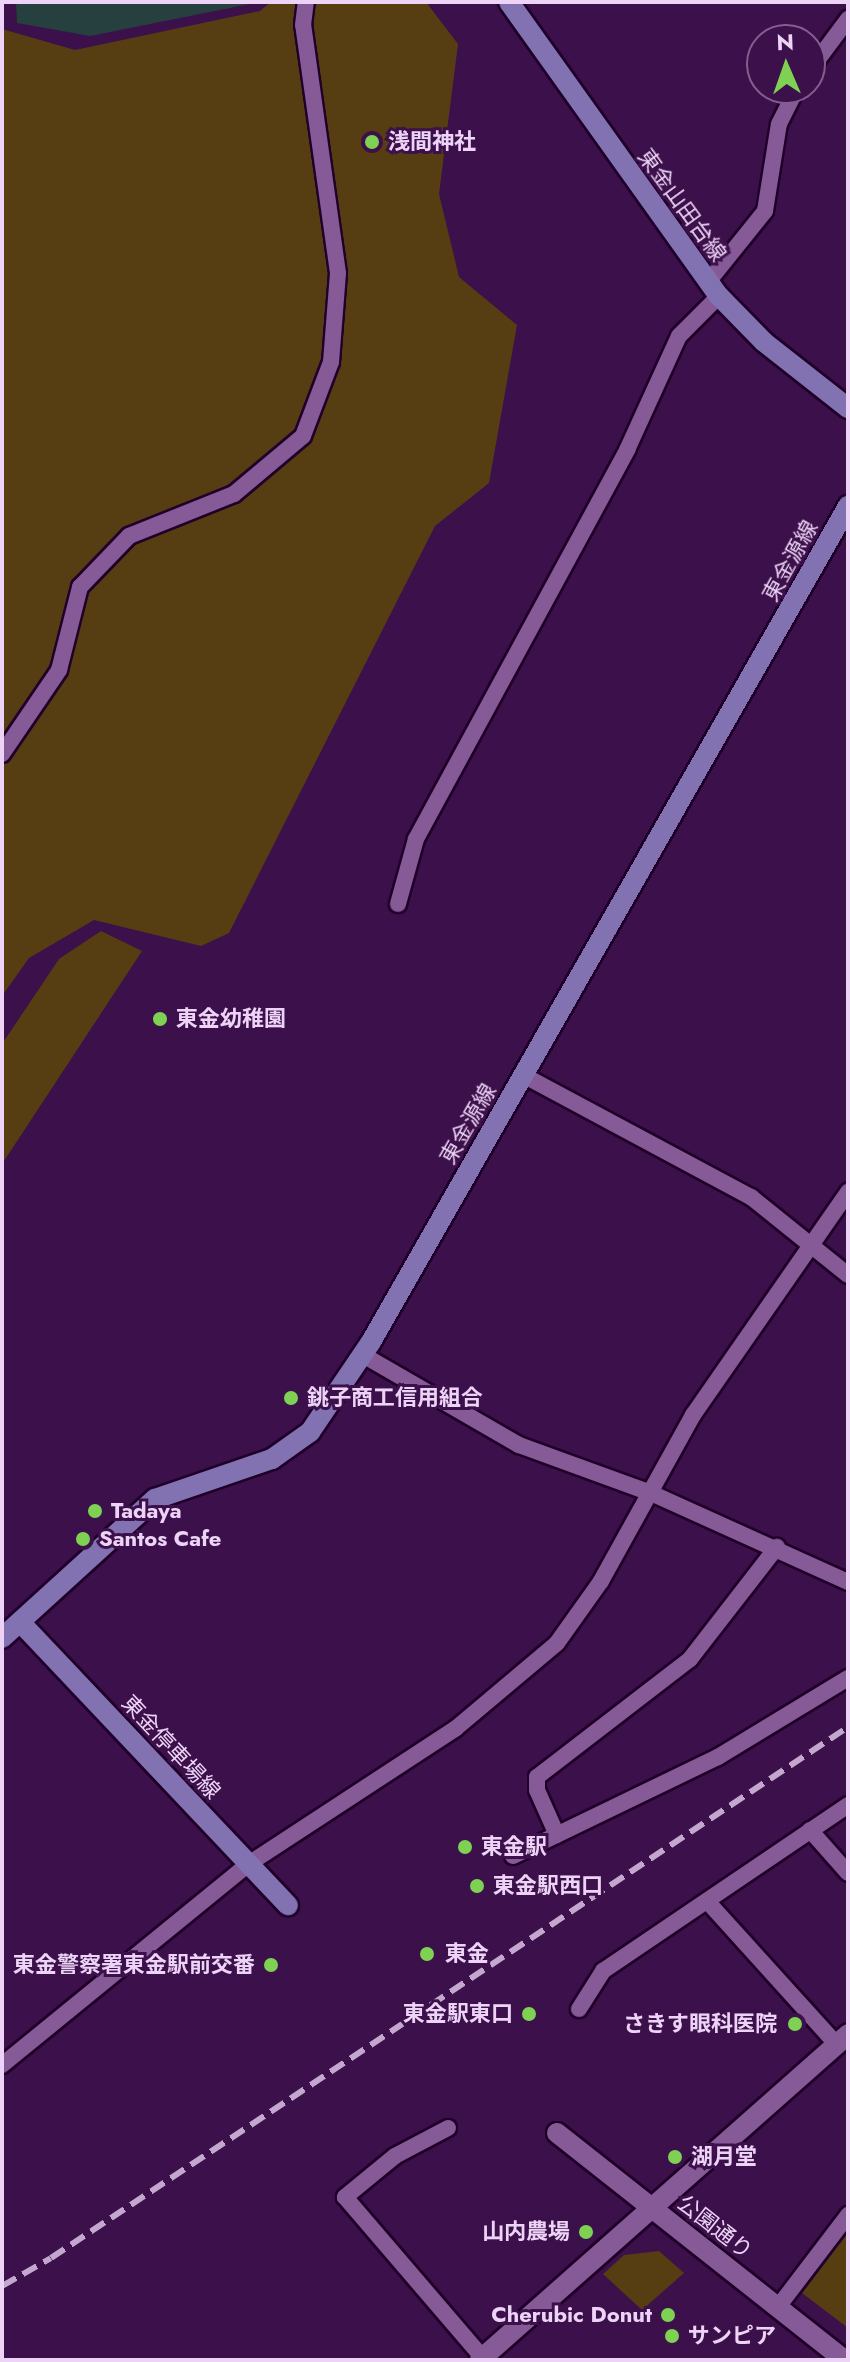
<!DOCTYPE html>
<html>
<head>
<meta charset="utf-8">
<style>
  body { margin:0 }
  #map { position:relative; width:850px; height:2362px; overflow:hidden; background:#3c104a; font-family:Jost,"Noto Sans JP",sans-serif }
  div>[style] { position:absolute }
  .green>* { inset:0; background:#573d12 }
  .water>* { inset:0; background:#264040 }
  .roads { filter:drop-shadow(2px 0 #1f0029) drop-shadow(-2px 0 #1f0029) drop-shadow(0 2px #1f0029) drop-shadow(0 -2px #1f0029) }
  .minor>* { height:16px; margin:-8px; padding:0 8px; transform-origin:8px; border-radius:8px; background:#865997 }
  .tertiary>* { height:20px; margin:-10px; padding:0 10px; transform-origin:10px; border-radius:10px; background:#865997 }
  .secondary>* { height:20px; margin:-10px; padding:0 10px; transform-origin:10px; border-radius:10px; background:#8372b2 }
  .rail>* { height:6px; margin-top:-3px; transform-origin:0; background:repeating-linear-gradient(90deg,#c4a7cf 0 16px,transparent 0 24px) }
  .dots>* { width:22px; height:22px; translate:-50% -50%; box-sizing:border-box; border:4px solid #3c104a; border-radius:50% }
  span { translate:-50% -50%; white-space:nowrap; text-align:center; line-height:1.15; -webkit-text-stroke:6px #3c104a; paint-order:stroke }
  .poi-label { font-size:22px; color:#edd4f7; font-weight:700 }
  .left { translate:0 -50%; text-align:left }
  .right { translate:-100% -50%; text-align:right }
  .street-label { font-size:22px; color:#edd4f7 }
  .frame { position:absolute; inset:0; border:4px solid #edd4f7; pointer-events:none }
  .north { position:absolute; left:746px; top:24px; width:80px; height:80px; box-sizing:border-box; background:#3c104a; border:2px solid #835e8f; border-radius:50%; rotate:358deg; font-size:22px; font-weight:700; line-height:32px; text-align:center; color:#edd4f7 }
  .north::after { content:''; display:block; margin:auto; width:28px; height:36px; background:#7ed153; clip-path:polygon(50% 0,100% 100%,50% 72%,0 100%) }
</style>
</head>
<body>
<div id="map">
  <div class="green">
    <div style="clip-path:polygon(271px 2px,426px 2px,458px 44px,439px 194px,459px 277px,517px 325px,489px 483px,435px 526px,229px 933px,201px 946px,94px 920px,29px 958px,2px 996px,2px 29px,75px 50px,260px 11px)"></div>
    <div style="clip-path:polygon(101px 931px,142px 951px,2px 1164px,2px 1044px,59px 959px)"></div>
    <div style="clip-path:polygon(848px 2231px,848px 2328px,802px 2293px)"></div>
    <div style="clip-path:polygon(659px 2251px,684px 2273px,642px 2310px,603px 2274px,624px 2255px)"></div>
  </div>
  <div class="water">
    <div style="clip-path:polygon(16px 2px,260px 2px,90px 36px,17px 23px)"></div>
  </div>
  <div class="roads">
    <div class="minor">
      <div style="left:810px;top:70px;width:64px;rotate:-53.3deg"></div>
      <div style="left:708px;top:282px;width:91px;rotate:-51.2deg"></div>
      <div style="left:765px;top:211px;width:88px;rotate:-80.9deg"></div>
      <div style="left:779px;top:124px;width:40px;rotate:-63.4deg"></div>
      <div style="left:2px;top:754px;width:102px;rotate:-55.8deg"></div>
      <div style="left:59px;top:670px;width:86px;rotate:-75.8deg"></div>
      <div style="left:80px;top:587px;width:71px;rotate:-46.1deg"></div>
      <div style="left:129px;top:536px;width:113px;rotate:-21.8deg"></div>
      <div style="left:234px;top:494px;width:90px;rotate:-40deg"></div>
      <div style="left:303px;top:436px;width:79px;rotate:-69.3deg"></div>
      <div style="left:331px;top:362px;width:89px;rotate:-85.5deg"></div>
      <div style="left:338px;top:273px;width:250px;rotate:-98deg"></div>
      <div style="left:303px;top:25px;width:23px;rotate:-83deg"></div>
      <div style="left:398px;top:904px;width:67px;rotate:-74.5deg"></div>
      <div style="left:416px;top:839px;width:443px;rotate:-61.5deg"></div>
      <div style="left:627px;top:450px;width:125px;rotate:-65.5deg"></div>
      <div style="left:679px;top:336px;width:57px;rotate:-45deg"></div>
      <div style="left:523px;top:1075px;width:259px;rotate:28.2deg"></div>
      <div style="left:751px;top:1197px;width:124px;rotate:38.8deg"></div>
      <div style="left:363px;top:1355px;width:180px;rotate:30deg"></div>
      <div style="left:519px;top:1445px;width:140px;rotate:20deg"></div>
      <div style="left:651px;top:1493px;width:216px;rotate:24.3deg"></div>
      <div style="left:810px;top:1830px;width:57px;rotate:48.5deg"></div>
      <div style="left:557px;top:1835px;width:49px;rotate:-114deg"></div>
      <div style="left:537px;top:1790px;width:13px;rotate:-90deg"></div>
      <div style="left:537px;top:1777px;width:193px;rotate:-37.6deg"></div>
      <div style="left:690px;top:1659px;width:142px;rotate:-52.2deg"></div>
      <div style="left:513px;top:1856px;width:228px;rotate:-25.8deg"></div>
      <div style="left:718px;top:1757px;width:152px;rotate:-31.3deg"></div>
      <div style="left:707px;top:1901px;width:193px;rotate:47.9deg"></div>
      <div style="left:579px;top:2009px;width:45px;rotate:-57.7deg"></div>
      <div style="left:603px;top:1971px;width:296px;rotate:-34.1deg"></div>
      <div style="left:2px;top:2065px;width:316px;rotate:-39.2deg"></div>
      <div style="left:247px;top:1865px;width:249px;rotate:-33.2deg"></div>
      <div style="left:455px;top:1729px;width:133px;rotate:-40.1deg"></div>
      <div style="left:557px;top:1643px;width:76px;rotate:-54.6deg"></div>
      <div style="left:601px;top:1581px;width:190px;rotate:-61deg"></div>
      <div style="left:693px;top:1415px;width:272px;rotate:-55.2deg"></div>
      <div style="left:448px;top:2128px;width:60px;rotate:152.2deg"></div>
      <div style="left:395px;top:2156px;width:65px;rotate:140.6deg"></div>
      <div style="left:345px;top:2197px;width:212px;rotate:49.4deg"></div>
      <div style="left:778px;top:2307px;width:116px;rotate:-52.7deg"></div>
    </div>
    <div class="tertiary">
      <div style="left:557px;top:2133px;width:366px;rotate:38.3deg"></div>
      <div style="left:480px;top:2360px;width:492px;rotate:-41.5deg"></div>
    </div>
    <div class="secondary">
      <div style="left:509px;top:2px;width:361px;rotate:54.5deg"></div>
      <div style="left:719px;top:296px;width:64px;rotate:45.6deg"></div>
      <div style="left:764px;top:342px;width:107px;rotate:38.2deg"></div>
      <div style="left:20px;top:1622px;width:390px;rotate:46.6deg"></div>
      <div style="left:2px;top:1638px;width:207px;rotate:-42.3deg"></div>
      <div style="left:155px;top:1499px;width:124px;rotate:-18.9deg"></div>
      <div style="left:272px;top:1459px;width:47px;rotate:-35.4deg"></div>
      <div style="left:310px;top:1432px;width:109px;rotate:-55.9deg"></div>
      <div style="left:371px;top:1342px;width:963px;rotate:-60.29deg"></div>
    </div>
  </div>
  <div class="rail">
    <div style="left:2px;top:2286px;width:56px;rotate:-29.7deg"></div>
    <div style="left:51px;top:2258px;width:958px;rotate:-33.67deg"></div>
  </div>
  <div class="dots">
    <div style="left:372px;top:142px;background:#7ed153"></div>
    <div style="left:160px;top:1019px;background:#7ed153"></div>
    <div style="left:291px;top:1398px;background:#7ed153"></div>
    <div style="left:95px;top:1511px;background:#7ed153"></div>
    <div style="left:83px;top:1539px;background:#7ed153"></div>
    <div style="left:465px;top:1847px;background:#7ed153"></div>
    <div style="left:477px;top:1886px;background:#7ed153"></div>
    <div style="left:427px;top:1954px;background:#7ed153"></div>
    <div style="left:271px;top:1965px;background:#7ed153"></div>
    <div style="left:529px;top:2014px;background:#7ed153"></div>
    <div style="left:795px;top:2024px;background:#7ed153"></div>
    <div style="left:675px;top:2157px;background:#7ed153"></div>
    <div style="left:586px;top:2232px;background:#7ed153"></div>
    <div style="left:668px;top:2315px;background:#7ed153"></div>
    <div style="left:672px;top:2336px;background:#7ed153"></div>
  </div>
  <div class="poi-label">
    <span class="left" style="left:388px;top:142px">浅間神社</span>
    <span class="left" style="left:176px;top:1019px">東金幼稚園</span>
    <span class="left" style="left:307px;top:1398px">銚子商工信用組合</span>
    <span class="left" style="left:111px;top:1511px">Tadaya</span>
    <span class="left" style="left:99px;top:1539px">Santos Cafe</span>
    <span class="left" style="left:481px;top:1847px">東金駅</span>
    <span class="left" style="left:493px;top:1886px">東金駅西口</span>
    <span class="left" style="left:445px;top:1954px">東金</span>
    <span class="right" style="left:255px;top:1965px">東金警察署東金駅前交番</span>
    <span class="right" style="left:513px;top:2014px">東金駅東口</span>
    <span class="right" style="left:777px;top:2024px">さきす眼科医院</span>
    <span class="left" style="left:691px;top:2157px">湖月堂</span>
    <span class="right" style="left:570px;top:2232px">山内農場</span>
    <span class="right" style="left:652px;top:2315px">Cherubic Donut</span>
    <span class="left" style="left:688px;top:2336px">サンピア</span>
  </div>
  <div class="street-label">
    <span style="left:682px;top:205px;rotate:54deg">東金山田台線</span>
    <span style="left:790px;top:561px;rotate:-61deg">東金源線</span>
    <span style="left:468px;top:1124px;rotate:-60deg">東金源線</span>
    <span style="left:171px;top:1747px;rotate:47deg">東金停車場線</span>
    <span style="left:715px;top:2227px;rotate:38deg">公園通り</span>
  </div>
  <div class="frame"></div>
  <div class="north">N</div>
</div>
</body>
</html>
